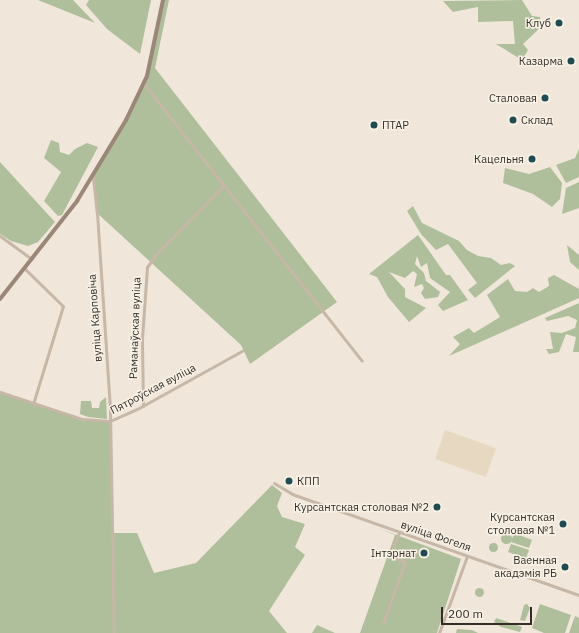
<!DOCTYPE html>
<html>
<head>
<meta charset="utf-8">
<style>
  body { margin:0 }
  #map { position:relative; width:579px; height:633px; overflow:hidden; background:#f0e7da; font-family:"IBM Plex Sans",sans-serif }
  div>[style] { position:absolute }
  .green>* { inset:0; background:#afbe9b }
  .round { border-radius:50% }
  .plaza>* { inset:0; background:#e7d9c1 }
  .minor>* { height:3px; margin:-1.5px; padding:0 1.5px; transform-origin:1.5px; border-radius:1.5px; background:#c7b7a6 }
  .secondary>* { height:4px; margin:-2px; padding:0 2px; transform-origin:2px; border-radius:2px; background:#9a8778 }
  .dots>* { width:11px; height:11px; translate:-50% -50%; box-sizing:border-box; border:2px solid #f8f1e5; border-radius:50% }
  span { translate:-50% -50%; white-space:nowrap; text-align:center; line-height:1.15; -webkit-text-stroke:3px #f8f1e5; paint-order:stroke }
  .poi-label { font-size:11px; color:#332c27 }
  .right { translate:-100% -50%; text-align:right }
  .left { translate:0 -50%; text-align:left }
  .street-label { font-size:11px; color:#332c27 }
  .scale { position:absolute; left:441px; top:607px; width:91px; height:18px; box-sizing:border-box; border:2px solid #332c27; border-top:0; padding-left:5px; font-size:12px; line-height:14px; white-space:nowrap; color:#332c27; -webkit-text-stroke:3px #f8f1e5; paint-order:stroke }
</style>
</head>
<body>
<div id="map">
  <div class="green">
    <div style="clip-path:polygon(38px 0,73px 0,95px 23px)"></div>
    <div style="clip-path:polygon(89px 0,151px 0,140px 54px,107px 29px,86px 5px)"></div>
    <div style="clip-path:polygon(163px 0,169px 0,155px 68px,337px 302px,250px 364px,241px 345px,97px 213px,93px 177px,126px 120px,147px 76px)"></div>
    <div style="clip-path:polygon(522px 0,532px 16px,540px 17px,541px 27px,523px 44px,528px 50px,522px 60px,496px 44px,515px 44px,513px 21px,478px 22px,478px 7px,453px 12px,443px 1px)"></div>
    <div style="clip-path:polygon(51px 140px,59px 143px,60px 152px,69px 155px,75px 149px,87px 143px,98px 147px,62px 215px,58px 216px,44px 201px,61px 172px,44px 158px)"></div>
    <div style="clip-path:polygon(579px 149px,579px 177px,566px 183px,556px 165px,575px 158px)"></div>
    <div style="clip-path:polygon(0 162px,55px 222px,38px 242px,28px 246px,11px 241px,0 234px)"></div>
    <div style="clip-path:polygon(550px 167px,562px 183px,560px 199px,552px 207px,533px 194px,503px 183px,505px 168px,529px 174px)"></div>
    <div style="clip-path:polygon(579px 182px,579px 208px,562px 214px,566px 188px)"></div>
    <div style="clip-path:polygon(413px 206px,422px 223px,459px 241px,467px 250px,478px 256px,491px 258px,501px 265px,510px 263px,515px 266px,475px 298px,468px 290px,477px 283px,448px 244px,436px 250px,421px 234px,407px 211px)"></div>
    <div style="clip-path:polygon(418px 235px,446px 275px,450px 275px,468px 300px,443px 311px,438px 305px,450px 292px,430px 278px,427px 263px,421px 267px,417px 256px,415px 264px,424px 273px,426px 281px,440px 292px,438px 297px,425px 299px,421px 293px,424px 288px,422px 284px,414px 287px,417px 274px,413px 271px,405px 278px,389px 272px,405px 289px,405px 297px,426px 308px,409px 322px,388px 297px,377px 277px,369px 274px)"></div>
    <div style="clip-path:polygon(567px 245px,579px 255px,579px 270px,570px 262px)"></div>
    <div style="clip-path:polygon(554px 275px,579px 289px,579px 298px,449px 356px,460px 344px,453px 337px,469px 328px,474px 333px,500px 317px,487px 295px,508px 279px,515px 291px,527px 292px,533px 288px,539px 292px,549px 286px,548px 278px)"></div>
    <div style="clip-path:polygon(579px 303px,579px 352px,573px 352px,576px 337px,566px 334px,559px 352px,549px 354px,546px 349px,553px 349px,550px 332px,562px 333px,575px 328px,577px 320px,568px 316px,547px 321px,545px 318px)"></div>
    <div style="clip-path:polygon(0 392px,82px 419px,110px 421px,113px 533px,137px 533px,154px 573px,196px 563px,272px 485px,282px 493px,277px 506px,282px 517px,305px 524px,295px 547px,305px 555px,269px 611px,287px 633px,0 633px)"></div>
    <div style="clip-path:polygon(106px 397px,107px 419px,88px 417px,80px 414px,81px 401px,91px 401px,92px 408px,99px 408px,100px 402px)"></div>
    <div style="clip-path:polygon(375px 527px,461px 559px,437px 633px,360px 633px,395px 535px)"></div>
    <div class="round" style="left:500.5px;top:532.5px;width:11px;height:11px"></div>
    <div style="clip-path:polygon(514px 533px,532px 540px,529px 548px,511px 542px)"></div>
    <div class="round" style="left:488.5px;top:542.5px;width:9px;height:9px"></div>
    <div style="clip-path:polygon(511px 544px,529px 550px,526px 558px,508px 552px)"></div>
    <div class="round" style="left:474.5px;top:587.5px;width:9px;height:9px"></div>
    <div style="clip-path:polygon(527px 604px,530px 608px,525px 621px,520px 620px,524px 605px)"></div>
    <div style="clip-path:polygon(540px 604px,571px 615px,565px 633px,544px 633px,532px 628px)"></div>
    <div style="clip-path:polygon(575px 616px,579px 618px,579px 633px,569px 633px)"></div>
    <div style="clip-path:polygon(496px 618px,522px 627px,520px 632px,501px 627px,494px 622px)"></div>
    <div style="clip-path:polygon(317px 625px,335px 633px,312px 633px)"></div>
    <div style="clip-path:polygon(457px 629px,472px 630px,478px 633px,456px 633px)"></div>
  </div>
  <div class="plaza">
    <div style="clip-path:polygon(445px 430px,496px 448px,486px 477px,435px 459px)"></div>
  </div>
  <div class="minor">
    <div style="left:144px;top:84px;width:352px;rotate:51.8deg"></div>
    <div style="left:93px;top:177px;width:36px;rotate:84deg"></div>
    <div style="left:97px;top:213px;width:197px;rotate:86.2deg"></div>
    <div style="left:110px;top:410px;width:223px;rotate:89deg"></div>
    <div style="left:0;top:236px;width:39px;rotate:36deg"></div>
    <div style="left:24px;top:268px;width:54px;rotate:44.3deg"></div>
    <div style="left:63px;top:306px;width:102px;rotate:107deg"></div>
    <div style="left:0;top:392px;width:86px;rotate:18.2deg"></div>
    <div style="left:82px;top:419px;width:28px;rotate:4deg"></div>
    <div style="left:110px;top:421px;width:32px;rotate:-24deg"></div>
    <div style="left:139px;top:408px;width:118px;rotate:-29deg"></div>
    <div style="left:143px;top:406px;width:67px;rotate:-90.9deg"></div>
    <div style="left:142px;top:339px;width:72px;rotate:-86deg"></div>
    <div style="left:147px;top:267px;width:19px;rotate:-54deg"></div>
    <div style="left:158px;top:252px;width:94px;rotate:-45.4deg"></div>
    <div style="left:274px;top:483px;width:21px;rotate:31deg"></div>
    <div style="left:292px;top:494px;width:304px;rotate:19.4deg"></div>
    <div style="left:383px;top:623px;width:65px;rotate:-70.2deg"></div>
    <div style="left:405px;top:562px;width:16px;rotate:-158deg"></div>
    <div style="left:390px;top:556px;width:25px;rotate:-69deg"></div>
    <div style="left:439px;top:633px;width:82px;rotate:-70deg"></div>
  </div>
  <div class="secondary">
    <div style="left:0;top:299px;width:125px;rotate:-51.8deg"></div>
    <div style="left:77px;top:201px;width:95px;rotate:-58.8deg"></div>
    <div style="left:126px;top:120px;width:49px;rotate:-64.5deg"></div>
    <div style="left:147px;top:76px;width:78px;rotate:-78.1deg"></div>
  </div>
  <div class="dots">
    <div style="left:559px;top:23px;background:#1f4b52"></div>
    <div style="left:571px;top:61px;background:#1f4b52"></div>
    <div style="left:545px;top:98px;background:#1f4b52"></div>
    <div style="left:513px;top:120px;background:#1f4b52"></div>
    <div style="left:374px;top:125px;background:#1f4b52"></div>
    <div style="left:532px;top:159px;background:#1f4b52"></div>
    <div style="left:289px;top:481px;background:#1f4b52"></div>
    <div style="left:437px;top:507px;background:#1f4b52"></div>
    <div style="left:563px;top:524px;background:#1f4b52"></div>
    <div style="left:424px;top:553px;background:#1f4b52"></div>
    <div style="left:565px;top:567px;background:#1f4b52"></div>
  </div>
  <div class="poi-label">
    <span class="right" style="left:551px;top:23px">Клуб</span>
    <span class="right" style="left:563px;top:61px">Казарма</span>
    <span class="right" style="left:537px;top:98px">Сталовая</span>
    <span class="left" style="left:521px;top:120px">Склад</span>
    <span class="left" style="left:382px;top:125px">ПТАР</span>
    <span class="right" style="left:524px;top:159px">Кацельня</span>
    <span class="left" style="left:297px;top:481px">КПП</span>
    <span class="right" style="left:429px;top:507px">Курсантская столовая №2</span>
    <span class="right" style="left:555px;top:524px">Курсантская<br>столовая №1</span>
    <span class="right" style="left:416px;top:553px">Інтэрнат</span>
    <span class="right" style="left:557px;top:567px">Ваенная<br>акадэмія РБ</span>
  </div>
  <div class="street-label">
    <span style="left:95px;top:318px;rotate:-94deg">вуліца Карповіча</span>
    <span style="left:135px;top:328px;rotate:-88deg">Раманаўская вуліца</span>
    <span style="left:153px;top:389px;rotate:-28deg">Пятроўская вуліца</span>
    <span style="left:436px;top:536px;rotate:19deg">вуліца Фогеля</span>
  </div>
  <div class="scale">200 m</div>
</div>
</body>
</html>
